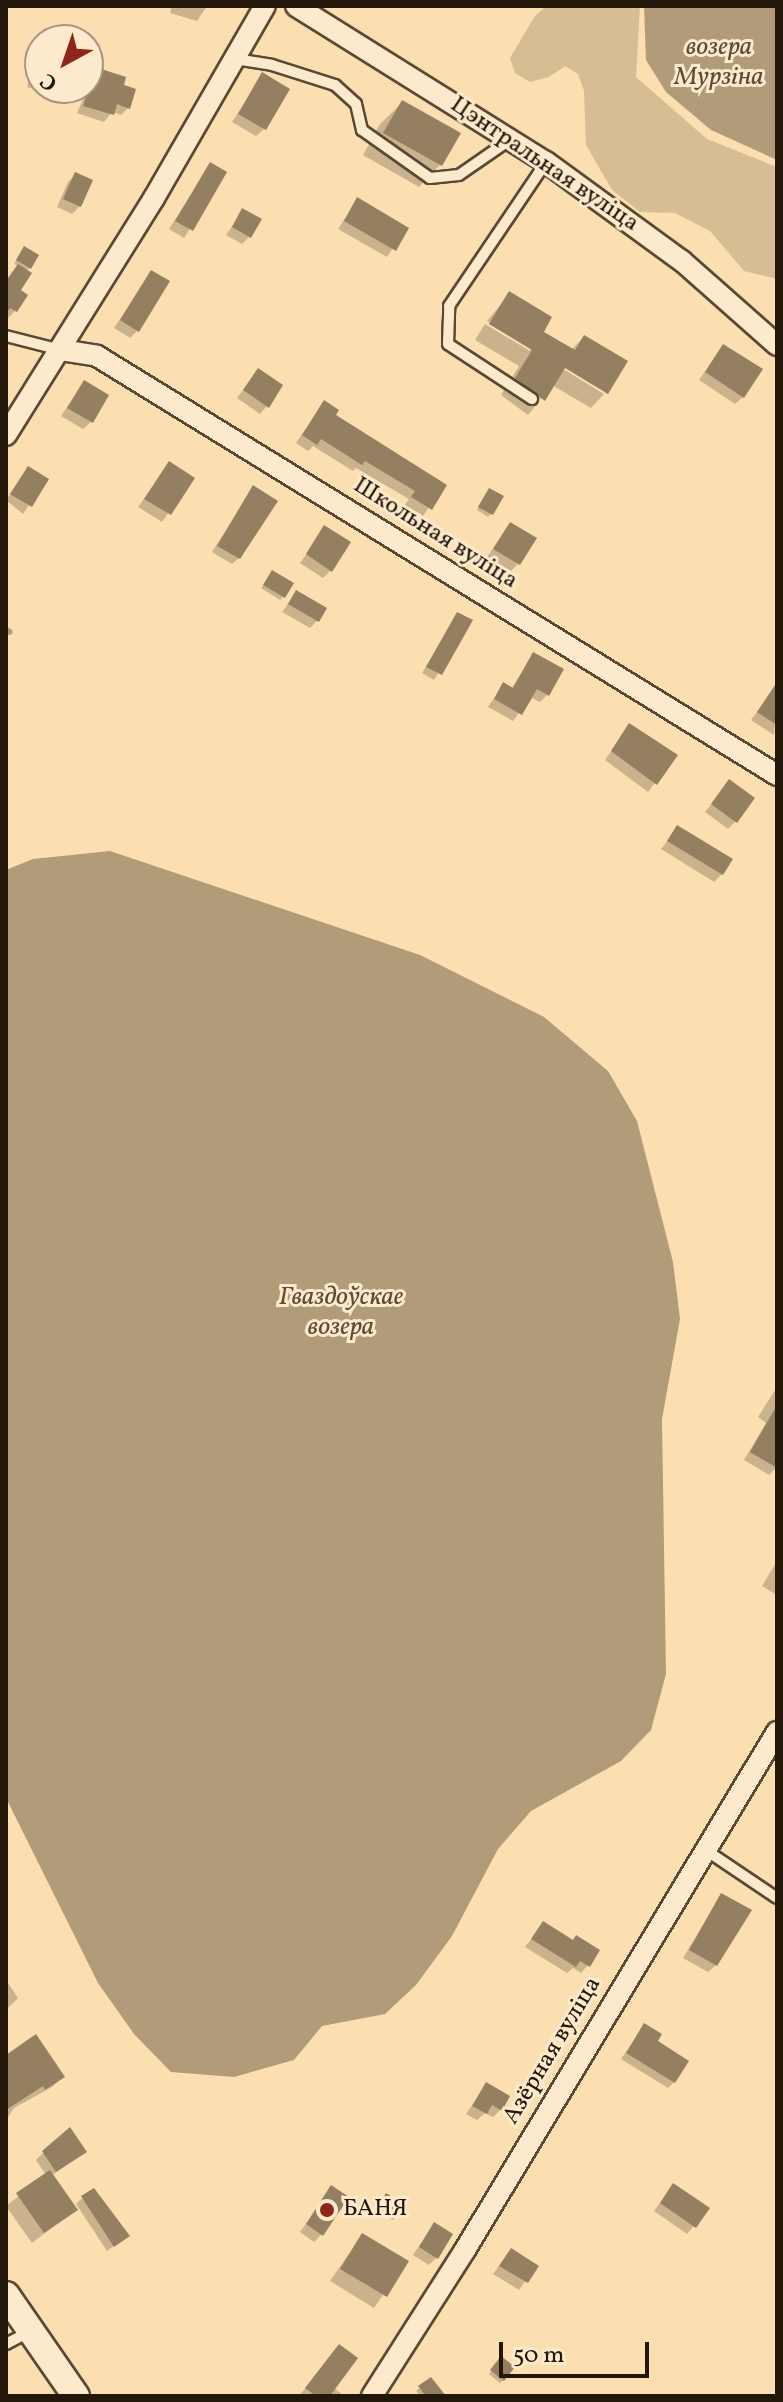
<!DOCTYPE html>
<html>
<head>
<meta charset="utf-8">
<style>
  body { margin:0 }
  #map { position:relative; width:783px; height:2402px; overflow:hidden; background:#fcdfb0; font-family:Vollkorn,serif }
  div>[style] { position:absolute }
  .green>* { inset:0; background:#d7bd94 }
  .water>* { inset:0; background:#b29b78 }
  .shadow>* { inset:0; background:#0003 }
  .stream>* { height:6px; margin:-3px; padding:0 3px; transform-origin:3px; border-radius:3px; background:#b29b78 }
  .building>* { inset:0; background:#947f60 }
  .roads { filter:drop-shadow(2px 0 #594934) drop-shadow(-2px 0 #594934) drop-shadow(0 2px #594934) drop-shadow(0 -2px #594934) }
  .service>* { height:10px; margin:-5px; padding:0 5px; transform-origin:5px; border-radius:5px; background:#fdeacc }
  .minor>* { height:20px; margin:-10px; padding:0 10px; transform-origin:10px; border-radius:10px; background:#fdeacc }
  .tertiary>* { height:26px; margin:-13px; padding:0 13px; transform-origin:13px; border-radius:13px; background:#fdeacc }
  .dots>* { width:22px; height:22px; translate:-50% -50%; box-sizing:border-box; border:4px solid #fdeacc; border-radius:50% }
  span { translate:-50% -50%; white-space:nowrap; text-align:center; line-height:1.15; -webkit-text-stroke:6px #fdeacc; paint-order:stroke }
  .street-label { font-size:24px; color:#23170a }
  .poi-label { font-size:24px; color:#23170a }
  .left { translate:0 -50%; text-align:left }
  .water-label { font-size:26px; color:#5c4c36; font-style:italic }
  .frame { position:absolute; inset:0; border:8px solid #23170a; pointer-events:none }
  .north { position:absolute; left:24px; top:24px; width:80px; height:80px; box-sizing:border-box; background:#fdeacc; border:2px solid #a6967e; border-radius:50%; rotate:220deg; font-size:22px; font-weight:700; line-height:32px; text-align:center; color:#23170a }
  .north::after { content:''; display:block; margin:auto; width:28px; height:36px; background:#8f2418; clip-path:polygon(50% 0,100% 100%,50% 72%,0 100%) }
  .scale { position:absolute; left:499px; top:2342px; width:150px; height:36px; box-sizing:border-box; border:4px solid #23170a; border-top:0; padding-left:10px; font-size:24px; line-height:28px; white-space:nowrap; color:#23170a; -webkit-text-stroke:6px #fdeacc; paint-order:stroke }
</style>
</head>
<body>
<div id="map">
  <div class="green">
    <div style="clip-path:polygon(546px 6px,640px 6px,636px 77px,707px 139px,777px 167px,777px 279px,744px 271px,710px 231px,675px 213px,640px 212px,612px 190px,586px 145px,584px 91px,578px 74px,565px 66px,549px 77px,530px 82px,515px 73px,510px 58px,535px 16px)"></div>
  </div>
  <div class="water">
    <div style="clip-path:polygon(644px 6px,777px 6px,777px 160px,711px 130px,666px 92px,646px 60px)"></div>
    <div style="clip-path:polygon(110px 851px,420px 955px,544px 1017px,608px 1071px,637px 1121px,673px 1262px,680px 1319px,662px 1419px,666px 1674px,651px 1730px,621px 1761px,531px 1811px,498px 1849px,452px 1936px,416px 1985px,385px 2014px,322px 2026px,294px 2060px,234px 2077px,171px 2072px,134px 2034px,98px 1983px,6px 1798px,6px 870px,33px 859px)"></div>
  </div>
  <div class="shadow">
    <div style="clip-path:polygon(172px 6px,207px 6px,197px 21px,170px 13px)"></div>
    <div style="clip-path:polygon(40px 56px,42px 88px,39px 90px,27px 87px,35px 61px)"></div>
    <div style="clip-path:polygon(96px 69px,121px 86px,128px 108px,121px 115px,112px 112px,104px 122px,77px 113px,88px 88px,88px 77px)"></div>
    <div style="clip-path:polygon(263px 75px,264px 129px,256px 136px,232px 122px)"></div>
    <div style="clip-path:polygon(402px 103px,440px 165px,419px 187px,363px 155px,380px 124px)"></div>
    <div style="clip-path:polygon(210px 165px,225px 173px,184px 238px,169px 229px)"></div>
    <div style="clip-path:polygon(76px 174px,80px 206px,72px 214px,57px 207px,68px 182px)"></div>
    <div style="clip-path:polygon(357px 200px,406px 229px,387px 257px,338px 229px)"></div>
    <div style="clip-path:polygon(243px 211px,250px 236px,242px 244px,226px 235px)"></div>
    <div style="clip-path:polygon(22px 252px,29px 268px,18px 291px,15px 311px,8px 318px,6px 281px,18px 266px,14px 264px)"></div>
    <div style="clip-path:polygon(151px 272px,137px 331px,130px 338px,114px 328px)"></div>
    <div style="clip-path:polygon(510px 293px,541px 332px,571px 350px,584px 337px,625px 362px,605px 394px,605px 390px,557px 361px,555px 364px,604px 394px,591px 408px,552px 385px,528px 415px,501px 395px,519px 366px,475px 340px,485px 324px,530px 351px,530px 346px,487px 321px)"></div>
    <div style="clip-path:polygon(723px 346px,743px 397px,735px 404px,699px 380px)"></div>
    <div style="clip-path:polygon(258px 371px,267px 406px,260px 414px,237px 398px)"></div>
    <div style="clip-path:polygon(84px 382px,91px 422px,83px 429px,61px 416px)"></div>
    <div style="clip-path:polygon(324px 403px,333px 415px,444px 486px,423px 516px,405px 505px,409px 499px,356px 468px,353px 471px,313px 446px,308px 451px,296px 443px)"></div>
    <div style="clip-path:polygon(169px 464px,192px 479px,162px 522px,138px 507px)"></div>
    <div style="clip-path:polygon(28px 469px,46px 480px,23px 514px,6px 500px)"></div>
    <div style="clip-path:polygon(253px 487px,239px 558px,232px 564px,212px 552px)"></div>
    <div style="clip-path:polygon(486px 493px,491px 514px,488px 517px,477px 510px)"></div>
    <div style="clip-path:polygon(510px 524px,518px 564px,511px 571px,487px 557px)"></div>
    <div style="clip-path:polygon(325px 528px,331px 570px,323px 578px,300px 563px)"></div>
    <div style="clip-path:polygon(269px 576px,283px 597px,280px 600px,261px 588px)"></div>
    <div style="clip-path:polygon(296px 593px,318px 620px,310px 628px,282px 612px)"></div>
    <div style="clip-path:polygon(457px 614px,470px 621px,434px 680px,422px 673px)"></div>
    <div style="clip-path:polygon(534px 654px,547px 695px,540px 702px,530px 697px,513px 721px,488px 707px,503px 685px,511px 689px)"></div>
    <div style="clip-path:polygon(773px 691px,777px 694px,774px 735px,751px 720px)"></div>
    <div style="clip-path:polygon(629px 726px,675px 756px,648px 792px,605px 760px)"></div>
    <div style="clip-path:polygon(729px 782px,736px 821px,728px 829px,705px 812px)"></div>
    <div style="clip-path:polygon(678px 828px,722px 874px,714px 882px,661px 849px)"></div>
    <div style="clip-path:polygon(777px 1387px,777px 1467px,769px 1475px,744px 1460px,766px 1423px,758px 1417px)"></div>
    <div style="clip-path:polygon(777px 1561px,777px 1595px,762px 1586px)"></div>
    <div style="clip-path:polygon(721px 1895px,716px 1965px,708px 1972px,683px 1958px)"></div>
    <div style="clip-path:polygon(543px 1924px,572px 1942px,588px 1965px,581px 1973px,573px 1968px,567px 1973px,525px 1947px)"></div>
    <div style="clip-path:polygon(6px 1980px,18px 1998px,6px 2010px)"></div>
    <div style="clip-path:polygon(644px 2026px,674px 2082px,668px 2088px,621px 2059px)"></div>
    <div style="clip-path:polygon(6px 2057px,62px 2077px,52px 2087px,14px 2108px,6px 2120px)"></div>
    <div style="clip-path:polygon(487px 2084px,500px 2110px,493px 2117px,485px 2113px,477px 2120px,466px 2114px)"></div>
    <div style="clip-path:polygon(44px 2152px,84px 2152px,51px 2176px,75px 2210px,32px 2243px,6px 2206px,46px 2175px,36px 2160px)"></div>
    <div style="clip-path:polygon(673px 2185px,694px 2226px,687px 2234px,654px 2211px)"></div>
    <div style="clip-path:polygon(332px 2188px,322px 2234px,314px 2242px,300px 2232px)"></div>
    <div style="clip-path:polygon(82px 2198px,128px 2236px,107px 2251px,76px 2204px)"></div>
    <div style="clip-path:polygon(383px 2199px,396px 2217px,393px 2220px,376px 2210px)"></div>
    <div style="clip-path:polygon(434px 2224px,436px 2258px,429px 2265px,413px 2255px)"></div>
    <div style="clip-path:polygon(362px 2235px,406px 2262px,374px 2308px,330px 2281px)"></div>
    <div style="clip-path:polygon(511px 2250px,536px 2266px,519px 2290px,493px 2274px)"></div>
    <div style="clip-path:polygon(339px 2346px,334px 2388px,341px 2393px,339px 2396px,299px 2396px)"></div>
    <div style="clip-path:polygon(498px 2361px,503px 2380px,500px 2383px,489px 2374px)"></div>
    <div style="clip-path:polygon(430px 2379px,435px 2396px,421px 2396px,416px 2391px)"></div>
  </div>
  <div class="stream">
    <div style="left:6px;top:630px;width:4px;rotate:27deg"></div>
  </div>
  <div class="building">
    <div style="clip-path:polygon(95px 67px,126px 77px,124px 85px,136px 89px,130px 109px,117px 104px,114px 115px,83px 106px)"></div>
    <div style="clip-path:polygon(262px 72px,290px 89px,266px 130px,238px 114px)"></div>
    <div style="clip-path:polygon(402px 100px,461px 133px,442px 166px,383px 133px)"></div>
    <div style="clip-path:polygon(210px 162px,227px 172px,193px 231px,175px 221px)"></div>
    <div style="clip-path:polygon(75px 172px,93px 180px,81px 207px,63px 199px)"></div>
    <div style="clip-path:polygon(357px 197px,409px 228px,396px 251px,344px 221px)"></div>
    <div style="clip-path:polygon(242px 208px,262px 219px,251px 238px,232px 227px)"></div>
    <div style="clip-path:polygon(24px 246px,39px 255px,31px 269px,16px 260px)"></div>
    <div style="clip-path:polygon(18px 264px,32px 273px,21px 290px,28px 295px,17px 312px,10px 308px,6px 314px,6px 281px)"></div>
    <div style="clip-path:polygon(151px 270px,170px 281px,139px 332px,120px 320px)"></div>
    <div style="clip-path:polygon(509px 291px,552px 317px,544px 332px,575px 350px,584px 335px,628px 361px,608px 394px,565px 368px,545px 401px,515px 378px,532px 350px,489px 324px)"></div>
    <div style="clip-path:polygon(723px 344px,763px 369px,744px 398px,705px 372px)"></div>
    <div style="clip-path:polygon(258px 368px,283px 385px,269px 408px,243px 390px)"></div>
    <div style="clip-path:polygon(84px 380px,109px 395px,93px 423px,67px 408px)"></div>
    <div style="clip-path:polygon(324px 400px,339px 410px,336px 415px,447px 485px,432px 510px,411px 497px,415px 491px,365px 461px,362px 465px,321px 439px,317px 445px,302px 435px)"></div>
    <div style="clip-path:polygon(169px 461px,195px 478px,171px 515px,144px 499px)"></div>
    <div style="clip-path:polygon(28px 466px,49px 479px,32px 507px,10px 494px)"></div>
    <div style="clip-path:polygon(253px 485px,278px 501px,240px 559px,217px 546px)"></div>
    <div style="clip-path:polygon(489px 488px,504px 496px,493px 515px,478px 507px)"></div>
    <div style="clip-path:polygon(510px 522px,537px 538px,520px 565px,493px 549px)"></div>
    <div style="clip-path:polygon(324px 525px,351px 542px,332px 572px,306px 554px)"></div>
    <div style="clip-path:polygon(272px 570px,294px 583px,285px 598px,263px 585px)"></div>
    <div style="clip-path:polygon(296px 590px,327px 608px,319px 622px,288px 604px)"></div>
    <div style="clip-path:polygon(457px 612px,473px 620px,442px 675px,426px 667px)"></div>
    <div style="clip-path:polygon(533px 652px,564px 669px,549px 696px,537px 689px,522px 715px,494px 699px,503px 682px,513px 688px)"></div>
    <div style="clip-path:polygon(777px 682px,777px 725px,757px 712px)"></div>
    <div style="clip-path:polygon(629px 723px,678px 755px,657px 785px,611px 751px)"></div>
    <div style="clip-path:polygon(729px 779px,755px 798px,737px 823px,711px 804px)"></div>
    <div style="clip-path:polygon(677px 825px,733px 859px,723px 875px,667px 841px)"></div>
    <div style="clip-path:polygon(777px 1405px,777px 1468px,750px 1452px)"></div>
    <div style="clip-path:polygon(721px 1893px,752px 1910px,717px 1966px,689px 1950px)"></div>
    <div style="clip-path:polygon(543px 1921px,573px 1940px,576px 1935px,600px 1950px,590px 1967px,580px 1961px,576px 1967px,531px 1939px)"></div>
    <div style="clip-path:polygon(644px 2023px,662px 2034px,658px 2041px,689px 2061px,675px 2083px,626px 2053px)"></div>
    <div style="clip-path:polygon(36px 2034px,65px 2077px,45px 2090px,43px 2086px,6px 2110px,6px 2055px)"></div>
    <div style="clip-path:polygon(486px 2082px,510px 2096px,502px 2111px,492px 2105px,487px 2114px,472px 2106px)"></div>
    <div style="clip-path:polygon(70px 2127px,87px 2152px,56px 2172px,42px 2151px)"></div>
    <div style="clip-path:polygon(50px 2170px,78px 2210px,44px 2233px,16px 2193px)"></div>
    <div style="clip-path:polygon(673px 2183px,710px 2208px,696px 2228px,660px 2203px)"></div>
    <div style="clip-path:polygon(331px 2185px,349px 2197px,323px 2236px,306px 2224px)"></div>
    <div style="clip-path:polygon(94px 2188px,130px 2236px,114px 2247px,81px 2196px)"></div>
    <div style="clip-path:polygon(386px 2193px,405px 2205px,397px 2218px,378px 2206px)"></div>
    <div style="clip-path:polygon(434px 2222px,453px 2234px,438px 2259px,419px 2247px)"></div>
    <div style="clip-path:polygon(362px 2233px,409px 2261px,387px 2297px,340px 2269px)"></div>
    <div style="clip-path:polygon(511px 2248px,539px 2266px,528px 2283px,499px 2266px)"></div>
    <div style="clip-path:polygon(339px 2344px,358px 2358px,330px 2396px,316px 2396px,305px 2388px)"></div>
    <div style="clip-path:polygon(501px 2356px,515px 2367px,504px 2381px,490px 2370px)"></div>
    <div style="clip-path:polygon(431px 2377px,446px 2396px,426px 2396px,418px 2386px)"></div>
  </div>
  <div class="roads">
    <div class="service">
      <div style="left:235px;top:59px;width:37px;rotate:9deg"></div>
      <div style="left:272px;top:65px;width:66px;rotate:17.6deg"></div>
      <div style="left:335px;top:85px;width:28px;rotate:42deg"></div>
      <div style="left:356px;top:104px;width:27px;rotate:77deg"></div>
      <div style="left:362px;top:130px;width:83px;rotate:35.2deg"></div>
      <div style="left:430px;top:178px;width:29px;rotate:-6deg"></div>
      <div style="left:459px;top:175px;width:63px;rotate:-34.7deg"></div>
      <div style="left:6px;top:336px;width:57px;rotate:14.3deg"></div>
      <div style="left:532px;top:399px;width:100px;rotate:-146.8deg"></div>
      <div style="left:448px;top:344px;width:38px;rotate:-88deg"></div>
      <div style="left:449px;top:306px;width:174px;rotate:-56deg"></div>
      <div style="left:707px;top:1851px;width:84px;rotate:33.9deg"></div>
      <div style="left:6px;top:2344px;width:26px;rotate:-28deg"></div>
    </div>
    <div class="minor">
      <div style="left:296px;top:6px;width:295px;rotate:32deg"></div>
      <div style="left:546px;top:162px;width:168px;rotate:36.1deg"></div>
      <div style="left:682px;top:261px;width:127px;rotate:41.5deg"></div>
      <div style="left:61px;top:350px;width:36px;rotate:9deg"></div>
      <div style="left:97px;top:356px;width:799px;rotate:31.64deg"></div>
      <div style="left:6px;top:435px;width:279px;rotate:-58deg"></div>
      <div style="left:154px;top:198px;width:222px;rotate:-60deg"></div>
      <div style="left:372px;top:2396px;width:173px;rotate:-57.5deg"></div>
      <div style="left:465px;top:2250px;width:605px;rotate:-58.94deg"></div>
    </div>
    <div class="tertiary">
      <div style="left:6px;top:2295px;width:123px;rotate:55.3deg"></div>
    </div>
  </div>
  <div class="dots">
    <div style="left:327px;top:2210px;background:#8f2418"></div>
  </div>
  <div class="street-label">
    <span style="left:544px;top:165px;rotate:34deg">Цэнтральная вуліца</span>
    <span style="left:435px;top:534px;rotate:32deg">Школьная вуліца</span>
    <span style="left:553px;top:2051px;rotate:-59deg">Азёрная вуліца</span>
  </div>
  <div class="poi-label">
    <span class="left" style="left:343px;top:2210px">БАНЯ</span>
  </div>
  <div class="water-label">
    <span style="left:719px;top:63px">возера<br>Мурзіна</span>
    <span style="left:341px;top:1313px">Гваздоўскае<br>возера</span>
  </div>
  <div class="frame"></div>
  <div class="north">С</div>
  <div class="scale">50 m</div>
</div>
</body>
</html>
